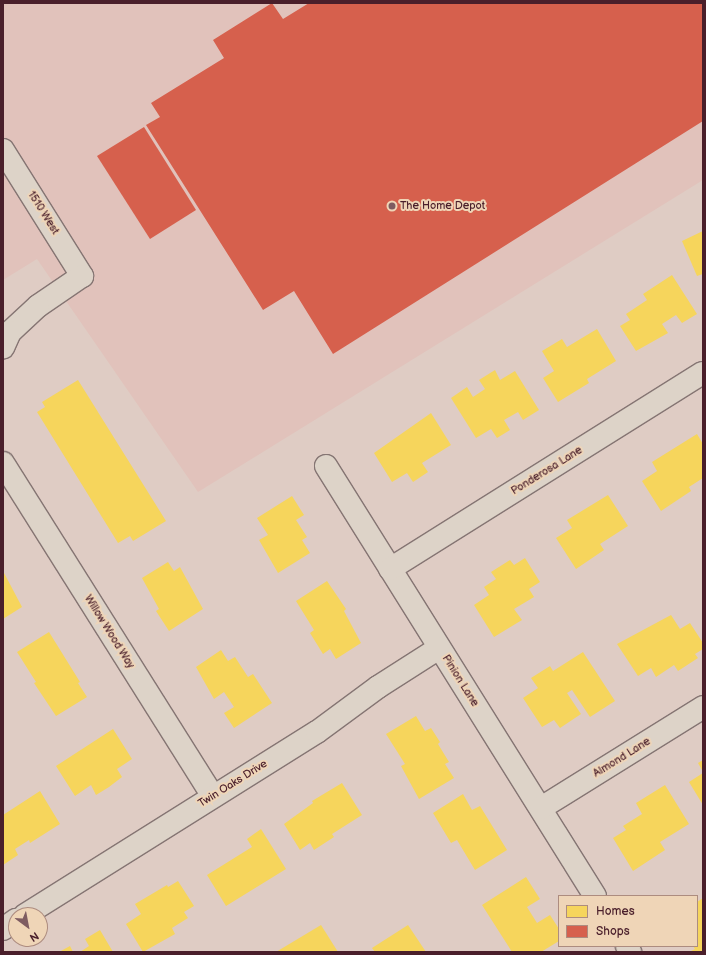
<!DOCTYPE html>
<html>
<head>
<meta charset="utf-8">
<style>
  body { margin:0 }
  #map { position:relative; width:706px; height:955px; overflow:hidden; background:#dfccc4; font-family:"Balsamiq Sans",sans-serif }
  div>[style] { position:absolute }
  .built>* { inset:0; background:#e1c2bb }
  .homes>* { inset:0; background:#f6d55c }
  .shops>* { inset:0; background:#d6604d }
  .roads { filter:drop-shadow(1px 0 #857573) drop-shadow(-1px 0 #857573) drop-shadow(0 1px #857573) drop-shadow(0 -1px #857573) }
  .minor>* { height:22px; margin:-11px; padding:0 11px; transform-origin:11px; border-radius:11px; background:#ddd3c8 }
  .dots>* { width:11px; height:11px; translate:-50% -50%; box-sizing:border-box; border:2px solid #efd5b7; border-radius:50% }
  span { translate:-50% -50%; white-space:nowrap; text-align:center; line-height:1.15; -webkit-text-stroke:4px #efd5b7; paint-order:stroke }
  .poi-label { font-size:11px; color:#4a1f2b }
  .left { translate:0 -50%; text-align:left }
  .street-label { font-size:11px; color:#4a1f2b }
  .frame { position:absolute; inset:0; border:4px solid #4a1f2b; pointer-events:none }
  .legend { position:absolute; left:558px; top:895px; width:140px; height:52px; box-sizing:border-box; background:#efd5b7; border:1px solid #ad8c7f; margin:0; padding:5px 7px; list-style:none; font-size:12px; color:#4a1f2b }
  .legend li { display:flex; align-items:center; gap:8px; height:20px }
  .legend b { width:20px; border:1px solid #ad8c7f }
  .north { position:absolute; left:8px; top:907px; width:40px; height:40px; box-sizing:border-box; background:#efd5b7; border:1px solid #ad8c7f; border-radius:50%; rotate:148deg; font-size:11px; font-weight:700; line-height:16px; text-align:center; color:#4a1f2b }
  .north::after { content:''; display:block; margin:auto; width:14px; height:18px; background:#7e5c61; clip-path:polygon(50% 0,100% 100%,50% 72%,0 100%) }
</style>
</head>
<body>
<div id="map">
  <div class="built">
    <div style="clip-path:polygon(3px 3px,703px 3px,703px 180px,198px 492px,37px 259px,3px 280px)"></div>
  </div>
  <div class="homes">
    <div style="clip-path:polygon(703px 231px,703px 274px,697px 276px,682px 241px)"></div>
    <div style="clip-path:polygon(672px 275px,697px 314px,682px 323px,676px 315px,662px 324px,668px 333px,636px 351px,620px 326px,630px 320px,626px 314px,647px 300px,643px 294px)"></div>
    <div style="clip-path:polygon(597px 329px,616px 361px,587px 379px,589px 383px,558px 402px,543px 378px,554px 371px,542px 351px,562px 339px,567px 347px)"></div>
    <div style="clip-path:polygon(495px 370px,500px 380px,515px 371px,539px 410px,523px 420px,518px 412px,504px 420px,510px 430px,497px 438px,491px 429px,476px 438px,451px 398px,467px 387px,473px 397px,485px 389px,479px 380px)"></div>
    <div style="clip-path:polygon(78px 380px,166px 521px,133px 541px,130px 536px,118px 543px,37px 412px,45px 407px,42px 402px)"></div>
    <div style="clip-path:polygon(431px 413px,451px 445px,422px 463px,428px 472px,413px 482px,407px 473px,392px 482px,374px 453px)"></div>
    <div style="clip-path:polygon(697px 434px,703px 444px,703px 478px,689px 487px,691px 491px,661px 511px,642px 481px,657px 471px,652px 462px)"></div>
    <div style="clip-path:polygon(608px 495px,628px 526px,600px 544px,604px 550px,576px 569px,556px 538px,572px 528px,567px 520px)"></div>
    <div style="clip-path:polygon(292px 496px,304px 515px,296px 520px,307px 537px,302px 540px,310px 553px,278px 573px,259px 540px,268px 535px,257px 518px)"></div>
    <div style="clip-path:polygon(525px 558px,540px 582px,529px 589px,534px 597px,514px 609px,522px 620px,494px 637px,474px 605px,489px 595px,484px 587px,496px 579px,491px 572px,510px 560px,514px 565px)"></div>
    <div style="clip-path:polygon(168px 562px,174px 571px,180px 567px,203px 609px,169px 631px,156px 611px,159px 609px,142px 578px)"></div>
    <div style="clip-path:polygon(3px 571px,22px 607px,3px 619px)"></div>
    <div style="clip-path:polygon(327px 581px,346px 609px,344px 611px,361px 643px,336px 659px,330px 649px,323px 654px,310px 633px,314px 630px,296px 601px)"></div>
    <div style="clip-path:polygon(671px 615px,680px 629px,690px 623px,703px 643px,703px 649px,695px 654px,698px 658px,678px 671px,674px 665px,656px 677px,651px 668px,638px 676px,617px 644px)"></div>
    <div style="clip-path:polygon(49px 632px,80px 682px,78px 683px,87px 697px,56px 716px,34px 683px,36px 682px,17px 652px)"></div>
    <div style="clip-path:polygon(221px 650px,228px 661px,235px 657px,248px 677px,253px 674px,272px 703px,234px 728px,224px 713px,234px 707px,224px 692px,214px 699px,196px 667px)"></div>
    <div style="clip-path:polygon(583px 652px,615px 701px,590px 717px,572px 690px,567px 693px,581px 714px,560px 728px,554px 720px,542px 727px,523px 698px,538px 688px,531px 678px,550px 666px,553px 671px)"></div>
    <div style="clip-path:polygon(416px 716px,425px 731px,431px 728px,440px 742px,438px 744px,449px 762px,445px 764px,454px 778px,419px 799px,401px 766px,405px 764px,386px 734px)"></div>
    <div style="clip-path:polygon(113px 729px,132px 759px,117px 769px,122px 777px,109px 787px,96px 795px,91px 785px,75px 796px,56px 766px)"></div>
    <div style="clip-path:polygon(703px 760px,703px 772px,698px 763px)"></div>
    <div style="clip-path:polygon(703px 773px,703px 805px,689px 782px)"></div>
    <div style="clip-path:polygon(342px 783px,362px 815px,332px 834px,334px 837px,314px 850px,310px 843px,300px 850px,284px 824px,313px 803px,312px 801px)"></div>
    <div style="clip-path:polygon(665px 785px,689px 824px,660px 842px,665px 850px,633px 871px,613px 838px,626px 830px,623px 826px,642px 814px,636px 803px)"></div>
    <div style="clip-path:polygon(40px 791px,60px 824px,30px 843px,29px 840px,15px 849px,18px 855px,3px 865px,3px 815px)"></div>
    <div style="clip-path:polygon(463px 794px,472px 810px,480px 806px,507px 850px,475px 870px,457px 840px,451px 843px,433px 813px)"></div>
    <div style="clip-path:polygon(261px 829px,286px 869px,226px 906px,207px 875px,252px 847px,247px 839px)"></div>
    <div style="clip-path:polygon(526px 877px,540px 899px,527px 907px,537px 923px,550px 915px,559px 929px,559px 941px,541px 952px,512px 952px,482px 905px)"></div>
    <div style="clip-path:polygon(178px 881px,194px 906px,184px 912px,188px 918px,172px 928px,175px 934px,143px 952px,126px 924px,141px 914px,135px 904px,167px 885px,168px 887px)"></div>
    <div style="clip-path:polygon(703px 898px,703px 952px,689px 952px,695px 949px,693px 946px,697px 946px,697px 902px)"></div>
    <div style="clip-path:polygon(321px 925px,338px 952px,276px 952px)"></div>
    <div style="clip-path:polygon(408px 925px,426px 952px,375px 952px,372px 948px)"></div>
    <div style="clip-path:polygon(100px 930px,113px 952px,80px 952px,89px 946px,85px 939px)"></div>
    <div style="clip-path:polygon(70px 946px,73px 952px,59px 952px)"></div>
  </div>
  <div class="shops">
    <div style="clip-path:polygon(272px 3px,283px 19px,309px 3px,703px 3px,703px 121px,333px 354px,294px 291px,263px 310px,146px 125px,160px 117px,151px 103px,224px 58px,213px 40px)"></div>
    <div style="clip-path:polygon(144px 127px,196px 210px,150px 239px,97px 156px)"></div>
  </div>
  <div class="roads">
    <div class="minor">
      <div style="left:3px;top:150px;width:149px;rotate:57.9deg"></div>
      <div style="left:82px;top:276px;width:53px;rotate:145.7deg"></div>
      <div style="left:38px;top:306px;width:38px;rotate:137deg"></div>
      <div style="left:10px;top:332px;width:17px;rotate:114deg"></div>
      <div style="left:3px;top:463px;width:394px;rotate:57.8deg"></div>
      <div style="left:326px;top:466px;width:507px;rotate:57.97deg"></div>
      <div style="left:390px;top:569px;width:369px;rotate:-32.1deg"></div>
      <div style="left:541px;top:808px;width:191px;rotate:-31.9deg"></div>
      <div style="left:25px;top:915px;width:345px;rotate:-32.1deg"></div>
      <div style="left:317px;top:732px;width:76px;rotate:-36.4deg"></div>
      <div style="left:378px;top:687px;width:72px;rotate:-32.6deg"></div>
      <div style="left:3px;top:929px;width:16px;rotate:-35deg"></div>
      <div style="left:627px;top:946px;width:7px;rotate:63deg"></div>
    </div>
  </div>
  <div class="dots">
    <div style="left:392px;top:206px;background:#7e5c61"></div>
  </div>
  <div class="poi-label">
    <span class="left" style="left:400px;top:206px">The Home Depot</span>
  </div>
  <div class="street-label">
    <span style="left:43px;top:213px;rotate:58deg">1510 West</span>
    <span style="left:547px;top:471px;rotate:-32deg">Ponderosa Lane</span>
    <span style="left:109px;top:632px;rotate:58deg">Willow Wood Way</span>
    <span style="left:460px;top:681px;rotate:58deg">Pinion Lane</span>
    <span style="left:622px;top:758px;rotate:-32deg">Almond Lane</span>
    <span style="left:233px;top:784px;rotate:-32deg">Twin Oaks Drive</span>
  </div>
  <div class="frame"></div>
  <ul class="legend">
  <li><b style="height:11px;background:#f6d55c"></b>Homes</li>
  <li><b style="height:11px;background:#d6604d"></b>Shops</li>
  </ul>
  <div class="north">N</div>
</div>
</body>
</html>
